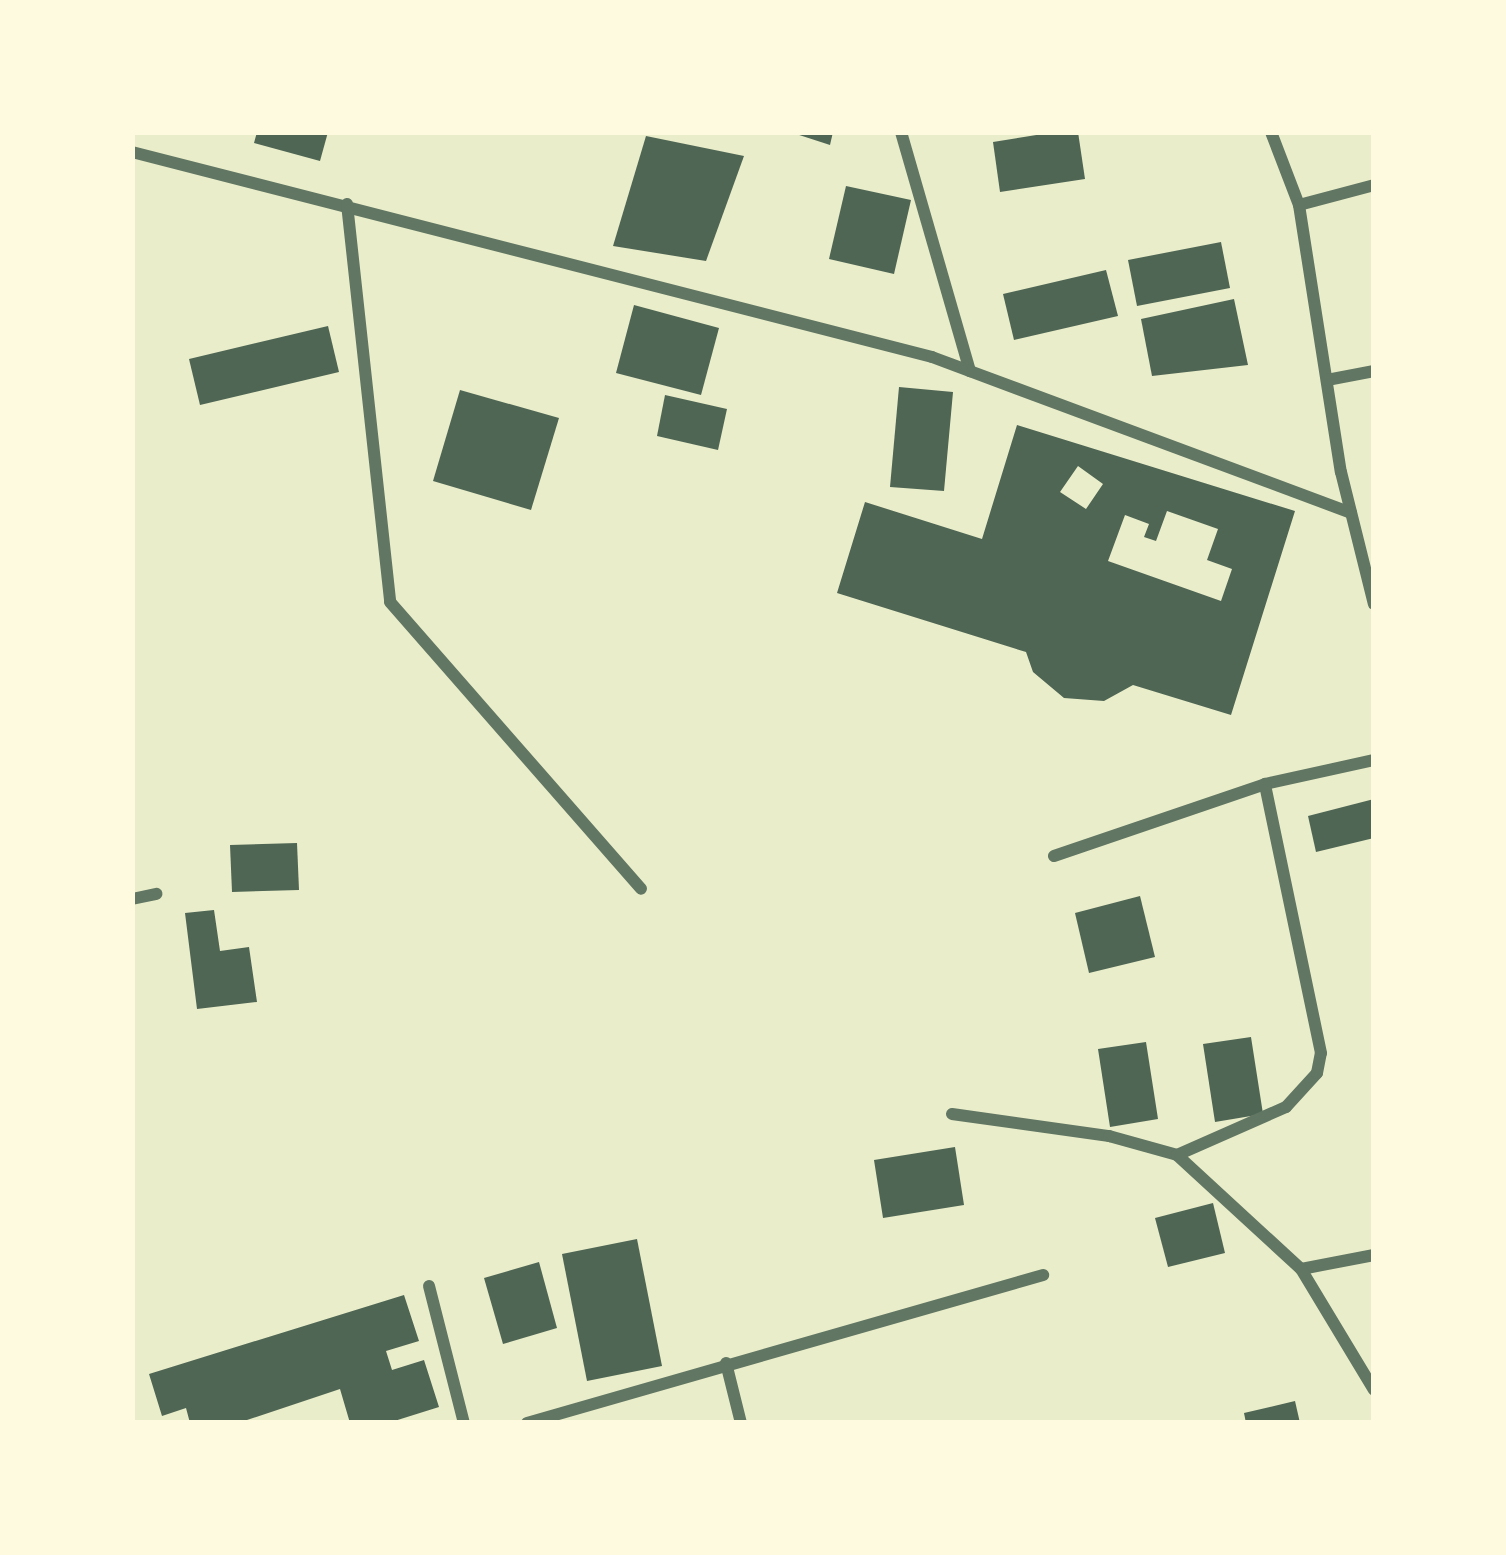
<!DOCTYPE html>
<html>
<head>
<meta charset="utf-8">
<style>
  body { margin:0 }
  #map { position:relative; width:1506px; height:1555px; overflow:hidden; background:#e9edc9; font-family:"Noto Sans",sans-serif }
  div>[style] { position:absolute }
  .building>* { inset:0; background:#4f6655 }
  .minor>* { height:12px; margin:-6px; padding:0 6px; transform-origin:6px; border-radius:6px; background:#617663 }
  span { translate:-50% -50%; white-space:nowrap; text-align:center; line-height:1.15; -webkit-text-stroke:12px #fefae0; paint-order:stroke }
  .frame { position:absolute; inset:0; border:135px solid #fefae0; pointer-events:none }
</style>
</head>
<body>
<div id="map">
  <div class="building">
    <div style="clip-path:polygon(257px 132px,328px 132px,320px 161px,254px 143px)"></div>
    <div style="clip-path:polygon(790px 132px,833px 132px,830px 145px)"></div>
    <div style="clip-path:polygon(1055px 132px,1078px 132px,1085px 179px,1000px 192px,993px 142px)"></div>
    <div style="clip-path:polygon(646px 136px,744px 156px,706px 261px,613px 246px)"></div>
    <div style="clip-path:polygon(846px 186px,911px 200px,894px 274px,829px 259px)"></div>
    <div style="clip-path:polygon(1221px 242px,1230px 288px,1137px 306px,1128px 260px)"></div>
    <div style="clip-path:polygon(1106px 270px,1118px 316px,1014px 340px,1003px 294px)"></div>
    <div style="clip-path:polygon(1234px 299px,1248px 365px,1152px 376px,1141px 319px)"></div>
    <div style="clip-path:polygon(634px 305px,719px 328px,701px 395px,616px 373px)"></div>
    <div style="clip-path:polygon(328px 326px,339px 372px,200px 405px,189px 359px)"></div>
    <div style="clip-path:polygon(899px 387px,953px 392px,944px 491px,890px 487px)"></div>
    <div style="clip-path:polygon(460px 390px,559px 418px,531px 510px,433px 481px)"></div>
    <div style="clip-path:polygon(665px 395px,727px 409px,718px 450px,657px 436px)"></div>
    <div style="clip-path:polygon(evenodd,1017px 425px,1295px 511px,1231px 715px,1133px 685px,1104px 701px,1064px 698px,1033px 672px,1026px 652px,837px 593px,865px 502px,982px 539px,1017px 425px,1078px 466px,1103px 484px,1086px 509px,1060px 492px,1078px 466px,1017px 425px,1167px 511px,1218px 529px,1207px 560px,1232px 569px,1221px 601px,1108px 561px,1125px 515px,1149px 524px,1144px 537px,1156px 541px,1167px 511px)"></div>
    <div style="clip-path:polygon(1374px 799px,1374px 838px,1316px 852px,1308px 816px)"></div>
    <div style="clip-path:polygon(297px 843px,299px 890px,232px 892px,230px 845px)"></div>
    <div style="clip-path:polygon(1140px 896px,1155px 957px,1089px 973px,1075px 913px)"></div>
    <div style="clip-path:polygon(214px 910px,220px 951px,249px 947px,257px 1002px,197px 1009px,185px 913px)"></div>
    <div style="clip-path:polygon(1251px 1037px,1263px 1114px,1215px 1122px,1203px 1044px)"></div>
    <div style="clip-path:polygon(1146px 1042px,1158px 1119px,1110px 1127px,1098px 1049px)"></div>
    <div style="clip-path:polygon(955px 1147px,964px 1205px,883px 1218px,874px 1160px)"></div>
    <div style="clip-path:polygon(1213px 1203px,1225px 1253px,1168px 1267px,1155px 1218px)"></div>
    <div style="clip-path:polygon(637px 1239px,662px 1366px,587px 1381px,562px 1254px)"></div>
    <div style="clip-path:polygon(539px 1262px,557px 1328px,503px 1344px,484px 1278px)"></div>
    <div style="clip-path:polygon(404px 1295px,419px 1341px,386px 1351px,392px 1370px,424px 1360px,439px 1407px,388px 1423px,350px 1423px,340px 1389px,238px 1423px,190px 1423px,186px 1408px,162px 1416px,149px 1374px)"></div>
    <div style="clip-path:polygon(1295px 1401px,1300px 1423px,1246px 1423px,1244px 1413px)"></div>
  </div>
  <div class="minor">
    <div style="left:901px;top:132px;width:249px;rotate:73.9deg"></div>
    <div style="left:1271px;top:132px;width:78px;rotate:69deg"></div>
    <div style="left:1299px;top:205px;width:270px;rotate:81.1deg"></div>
    <div style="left:1341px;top:472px;width:136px;rotate:76deg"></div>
    <div style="left:132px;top:152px;width:826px;rotate:14.37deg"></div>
    <div style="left:932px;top:357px;width:447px;rotate:20.4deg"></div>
    <div style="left:347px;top:204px;width:400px;rotate:83.8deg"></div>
    <div style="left:390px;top:602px;width:381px;rotate:48.8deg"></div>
    <div style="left:1299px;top:205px;width:78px;rotate:-14.9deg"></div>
    <div style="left:1327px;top:380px;width:48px;rotate:-10.8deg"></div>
    <div style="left:1054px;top:856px;width:223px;rotate:-18.8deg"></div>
    <div style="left:1265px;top:784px;width:112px;rotate:-12.4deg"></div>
    <div style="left:132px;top:899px;width:25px;rotate:-12deg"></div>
    <div style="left:952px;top:1114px;width:159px;rotate:8deg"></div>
    <div style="left:1109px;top:1136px;width:71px;rotate:15.6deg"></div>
    <div style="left:1177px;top:1155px;width:168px;rotate:42.6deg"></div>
    <div style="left:1177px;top:1155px;width:119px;rotate:-23.8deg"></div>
    <div style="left:1286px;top:1107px;width:46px;rotate:-47.6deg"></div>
    <div style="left:1317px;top:1073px;width:20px;rotate:-79deg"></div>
    <div style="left:1321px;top:1053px;width:275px;rotate:-101.8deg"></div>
    <div style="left:1374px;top:1255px;width:74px;rotate:169.1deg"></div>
    <div style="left:1301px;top:1269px;width:141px;rotate:58.9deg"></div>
    <div style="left:429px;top:1286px;width:141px;rotate:75.7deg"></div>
    <div style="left:726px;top:1363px;width:62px;rotate:76deg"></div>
    <div style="left:527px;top:1423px;width:537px;rotate:-16deg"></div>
  </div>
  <div class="frame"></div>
</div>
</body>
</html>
